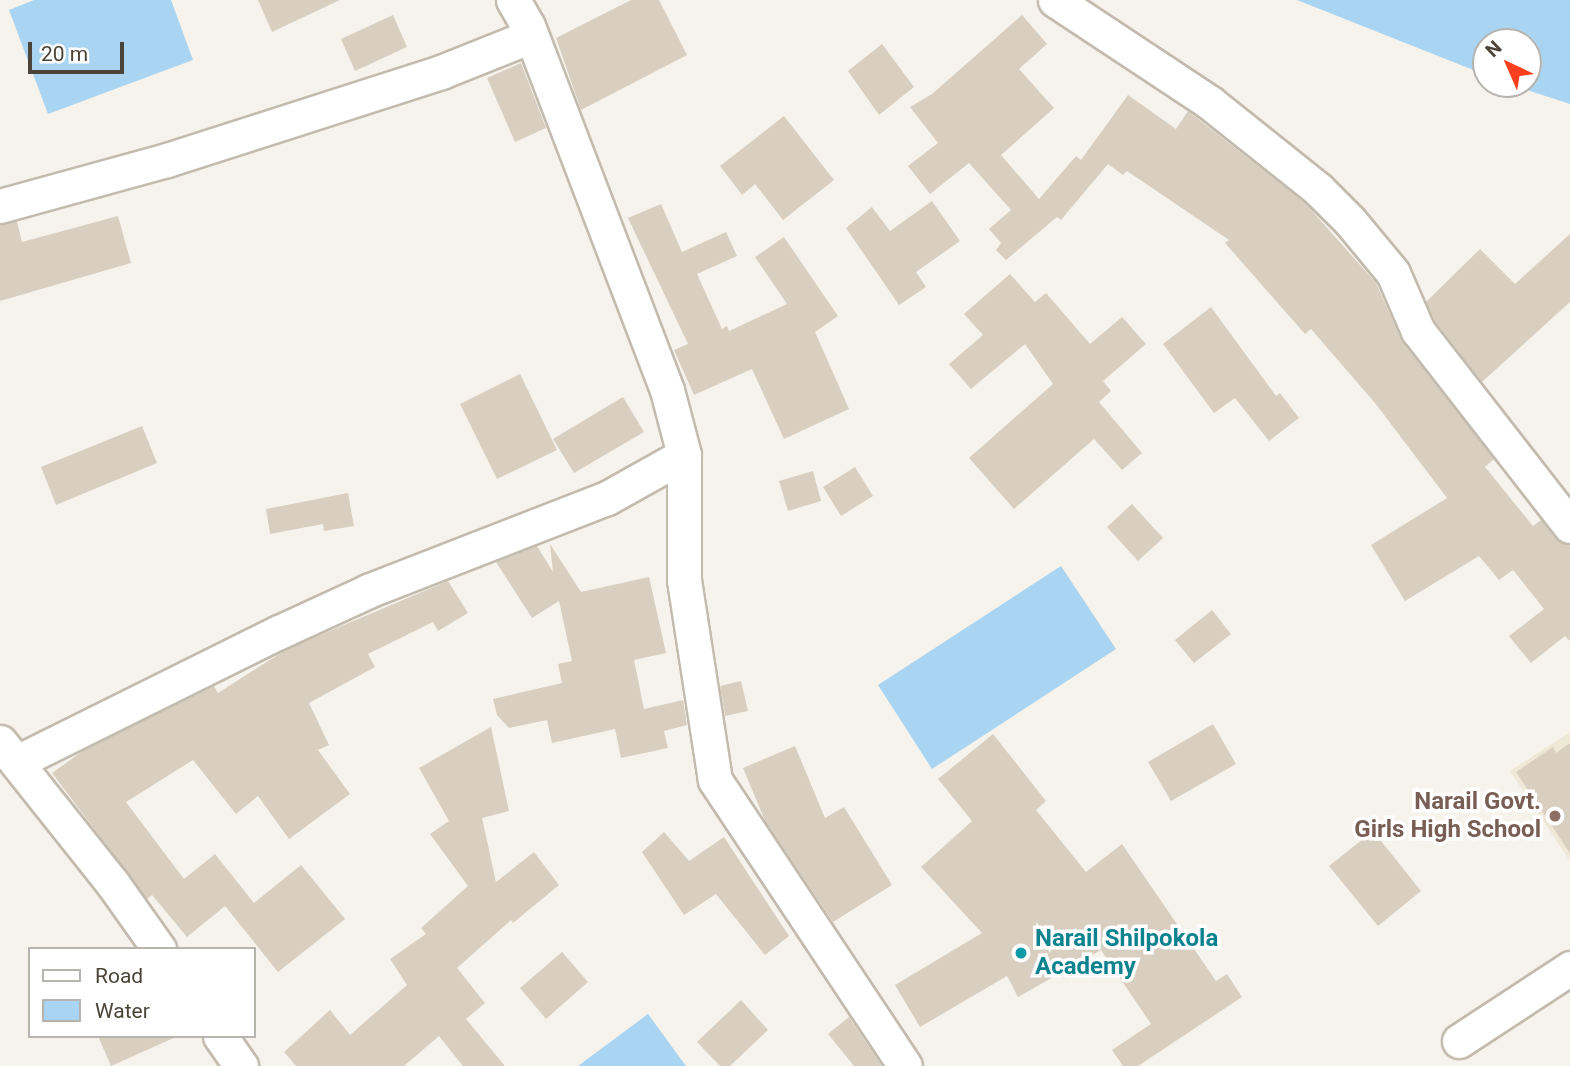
<!DOCTYPE html>
<html>
<head>
<meta charset="utf-8">
<style>
  body { margin:0 }
  #map { position:relative; width:1570px; height:1066px; overflow:hidden; background:#f6f3ec; font-family:Roboto,sans-serif }
  div>[style] { position:absolute }
  .education>* { inset:0; background:#efe8d6 }
  .water>* { inset:0; background:#a9d4f2 }
  .building>* { inset:0; background:#d8cfc1 }
  .roads { filter:drop-shadow(2px 0 #c2bbae) drop-shadow(-2px 0 #c2bbae) drop-shadow(0 2px #c2bbae) drop-shadow(0 -2px #c2bbae) }
  .minor>* { height:33px; margin:-16.5px; padding:0 16.5px; transform-origin:16.5px; border-radius:16.5px; background:#fff }
  .dots>* { width:19px; height:19px; translate:-50% -50%; box-sizing:border-box; border:4px solid #fff; border-radius:50% }
  span { translate:-50% -50%; white-space:nowrap; text-align:center; line-height:1.15; -webkit-text-stroke:7px #fff; paint-order:stroke }
  .education-label { font-size:24px; color:#785e54; font-weight:700 }
  .right { translate:-100% -50%; text-align:right }
  .culture-label { font-size:24px; color:#0d838f; font-weight:700 }
  .left { translate:0 -50%; text-align:left }
  .legend { position:absolute; left:28px; top:947px; width:228px; height:91px; box-sizing:border-box; background:#fff; border:2px solid #b7b4b0; margin:0; padding:9px 12px; list-style:none; font-size:21px; color:#4b4439 }
  .legend li { display:flex; align-items:center; gap:14px; height:35px }
  .legend b { width:35px; border:2px solid #b7b4b0 }
  .north { position:absolute; left:1472px; top:28px; width:70px; height:70px; box-sizing:border-box; background:#fff; border:2px solid #b7b4b0; border-radius:50%; rotate:316deg; font-size:19px; font-weight:700; line-height:28px; text-align:center; color:#4b4439 }
  .north::after { content:''; display:block; margin:auto; width:24px; height:32px; background:#fc3f1d; clip-path:polygon(50% 0,100% 100%,50% 72%,0 100%) }
  .scale { position:absolute; left:28px; top:42px; width:96px; height:32px; box-sizing:border-box; border:4px solid #4b4439; border-top:0; padding-left:9px; font-size:21px; line-height:24px; white-space:nowrap; color:#4b4439; -webkit-text-stroke:5px #fff; paint-order:stroke }
</style>
</head>
<body>
<div id="map">
  <div class="education">
    <div style="clip-path:polygon(1570px 732px,1570px 861px,1510px 771px)"></div>
  </div>
  <div class="water">
    <div style="clip-path:polygon(34px 0,171px 0,193px 60px,48px 114px,9px 10px)"></div>
    <div style="clip-path:polygon(1297px 0,1570px 0,1570px 104px,1509px 84px,1528px 84px,1528px 42px,1486px 42px,1486px 75px)"></div>
    <div style="clip-path:polygon(1061px 566px,1116px 649px,932px 769px,878px 685px)"></div>
    <div style="clip-path:polygon(648px 1014px,686px 1066px,578px 1066px)"></div>
  </div>
  <div class="building">
    <div style="clip-path:polygon(258px 0,340px 0,272px 32px)"></div>
    <div style="clip-path:polygon(631px 0,659px 0,687px 55px,581px 110px,556px 38px)"></div>
    <div style="clip-path:polygon(393px 15px,407px 47px,355px 71px,341px 39px)"></div>
    <div style="clip-path:polygon(1022px 15px,1047px 44px,1019px 69px,1054px 108px,1001px 155px,1039px 199px,1076px 156px,1081px 160px,1128px 95px,1176px 129px,1188px 111px,1305px 203px,1376px 283px,1403px 343px,1494px 459px,1485px 467px,1533px 526px,1541px 520px,1555px 538px,1570px 546px,1570px 641px,1565px 636px,1531px 663px,1509px 636px,1544px 609px,1513px 570px,1499px 580px,1479px 556px,1405px 601px,1371px 545px,1447px 498px,1375px 403px,1311px 329px,1305px 334px,1225px 243px,1229px 240px,1127px 171px,1123px 175px,1108px 164px,1061px 220px,1057px 217px,1006px 260px,996px 250px,1001px 243px,989px 229px,1011px 210px,969px 163px,930px 194px,908px 166px,938px 143px,910px 107px,932px 94px)"></div>
    <div style="clip-path:polygon(882px 44px,914px 87px,879px 115px,848px 71px)"></div>
    <div style="clip-path:polygon(521px 63px,546px 128px,515px 142px,487px 78px)"></div>
    <div style="clip-path:polygon(784px 116px,834px 180px,783px 220px,755px 184px,742px 195px,720px 166px)"></div>
    <div style="clip-path:polygon(932px 201px,960px 241px,916px 272px,926px 287px,899px 305px,846px 228px,872px 207px,890px 231px)"></div>
    <div style="clip-path:polygon(661px 204px,682px 252px,726px 232px,737px 256px,697px 274px,722px 329px,727px 326px,729px 331px,787px 304px,755px 257px,784px 237px,838px 316px,815px 332px,849px 409px,784px 439px,752px 369px,694px 395px,674px 350px,688px 344px,628px 218px)"></div>
    <div style="clip-path:polygon(118px 216px,131px 263px,0 301px,0 225px,17px 221px,22px 242px)"></div>
    <div style="clip-path:polygon(1570px 234px,1570px 302px,1482px 382px,1435px 321px,1426px 302px,1480px 249px,1515px 284px)"></div>
    <div style="clip-path:polygon(1010px 274px,1035px 302px,1046px 293px,1090px 344px,1122px 317px,1146px 344px,1103px 381px,1111px 391px,1099px 402px,1142px 453px,1122px 470px,1094px 439px,1014px 509px,969px 458px,1053px 384px,1025px 344px,971px 389px,949px 364px,983px 335px,964px 314px)"></div>
    <div style="clip-path:polygon(1211px 307px,1276px 396px,1280px 393px,1299px 418px,1269px 441px,1235px 398px,1214px 413px,1163px 344px)"></div>
    <div style="clip-path:polygon(520px 374px,557px 450px,497px 479px,460px 404px)"></div>
    <div style="clip-path:polygon(623px 397px,644px 432px,574px 473px,553px 439px)"></div>
    <div style="clip-path:polygon(142px 426px,157px 463px,56px 505px,41px 467px)"></div>
    <div style="clip-path:polygon(855px 467px,873px 496px,841px 516px,823px 487px)"></div>
    <div style="clip-path:polygon(813px 471px,821px 501px,788px 511px,779px 481px)"></div>
    <div style="clip-path:polygon(348px 493px,354px 526px,324px 531px,323px 524px,270px 534px,266px 509px)"></div>
    <div style="clip-path:polygon(1132px 504px,1163px 538px,1138px 561px,1107px 527px)"></div>
    <div style="clip-path:polygon(550px 544px,581px 592px,649px 577px,666px 653px,634px 660px,644px 709px,683px 700px,687px 725px,664px 731px,668px 748px,621px 758px,615px 729px,552px 743px,547px 720px,509px 728px,497px 715px,493px 699px,562px 683px,558px 664px,572px 661px,559px 601px,532px 618px,496px 562px,537px 546px,553px 572px)"></div>
    <div style="clip-path:polygon(448px 581px,468px 613px,438px 631px,433px 622px,368px 654px,375px 667px,309px 703px,329px 745px,318px 750px,350px 794px,289px 839px,258px 796px,236px 814px,193px 760px,126px 802px,184px 879px,215px 854px,254px 903px,301px 865px,345px 919px,278px 972px,225px 906px,187px 937px,152px 895px,147px 899px,52px 773px,84px 750px,214px 686px,218px 693px,287px 649px)"></div>
    <div style="clip-path:polygon(1212px 610px,1231px 634px,1194px 663px,1175px 640px)"></div>
    <div style="clip-path:polygon(741px 681px,748px 711px,725px 716px,720px 686px)"></div>
    <div style="clip-path:polygon(1213px 724px,1236px 764px,1171px 801px,1148px 762px)"></div>
    <div style="clip-path:polygon(491px 727px,509px 811px,482px 818px,496px 882px,534px 852px,559px 885px,513px 923px,511px 920px,457px 968px,485px 1003px,466px 1019px,505px 1066px,463px 1066px,439px 1036px,404px 1066px,296px 1066px,284px 1052px,330px 1010px,350px 1035px,407px 985px,390px 959px,426px 934px,421px 928px,468px 886px,430px 834px,449px 821px,419px 768px)"></div>
    <div style="clip-path:polygon(993px 734px,1046px 801px,1036px 810px,1086px 872px,1122px 844px,1216px 981px,1227px 974px,1242px 997px,1138px 1066px,1123px 1066px,1112px 1050px,1151px 1024px,1101px 950px,1018px 997px,1007px 976px,920px 1027px,895px 985px,982px 933px,921px 867px,972px 821px,938px 779px)"></div>
    <div style="clip-path:polygon(1570px 743px,1570px 853px,1516px 772px,1553px 747px,1556px 753px)"></div>
    <div style="clip-path:polygon(795px 746px,825px 818px,844px 807px,892px 885px,833px 922px,766px 823px,743px 768px)"></div>
    <div style="clip-path:polygon(1373px 831px,1421px 891px,1378px 926px,1329px 866px)"></div>
    <div style="clip-path:polygon(664px 832px,689px 861px,724px 837px,789px 936px,765px 955px,716px 894px,684px 915px,642px 852px)"></div>
    <div style="clip-path:polygon(562px 952px,588px 982px,546px 1019px,520px 988px)"></div>
    <div style="clip-path:polygon(741px 1000px,768px 1030px,730px 1066px,720px 1066px,697px 1042px)"></div>
    <div style="clip-path:polygon(849px 1017px,882px 1066px,854px 1066px,828px 1034px)"></div>
    <div style="clip-path:polygon(98px 1036px,178px 1036px,111px 1066px)"></div>
  </div>
  <div class="roads">
    <div class="minor">
      <div style="left:513px;top:0;width:30px;rotate:60deg"></div>
      <div style="left:528px;top:26px;width:390px;rotate:69.1deg"></div>
      <div style="left:667px;top:390px;width:67px;rotate:75.3deg"></div>
      <div style="left:684px;top:455px;width:125px;rotate:90deg"></div>
      <div style="left:684px;top:580px;width:202px;rotate:81.2deg"></div>
      <div style="left:715px;top:780px;width:343px;rotate:56.4deg"></div>
      <div style="left:1055px;top:0;width:185px;rotate:33.5deg"></div>
      <div style="left:1209px;top:102px;width:139px;rotate:38.6deg"></div>
      <div style="left:1318px;top:189px;width:45px;rotate:45deg"></div>
      <div style="left:1350px;top:221px;width:67px;rotate:50.4deg"></div>
      <div style="left:1393px;top:273px;width:63px;rotate:66.7deg"></div>
      <div style="left:1418px;top:331px;width:247px;rotate:52.1deg"></div>
      <div style="left:0;top:206px;width:173px;rotate:-15.4deg"></div>
      <div style="left:167px;top:160px;width:288px;rotate:-17.8deg"></div>
      <div style="left:441px;top:72px;width:97px;rotate:-21.8deg"></div>
      <div style="left:0;top:742px;width:181px;rotate:51.5deg"></div>
      <div style="left:113px;top:884px;width:80px;rotate:54.7deg"></div>
      <div style="left:17px;top:762px;width:292px;rotate:-26.4deg"></div>
      <div style="left:279px;top:632px;width:98px;rotate:-24.7deg"></div>
      <div style="left:368px;top:591px;width:256px;rotate:-21.3deg"></div>
      <div style="left:607px;top:498px;width:88px;rotate:-29.2deg"></div>
      <div style="left:220px;top:1036px;width:37px;rotate:55deg"></div>
      <div style="left:1459px;top:1041px;width:133px;rotate:-33.3deg"></div>
    </div>
  </div>
  <div class="dots">
    <div style="left:1555px;top:816px;background:#8d6e63"></div>
    <div style="left:1021px;top:953px;background:#0f9aa8"></div>
  </div>
  <div class="education-label">
    <span class="right" style="left:1541px;top:816px">Narail Govt.<br>Girls High School</span>
  </div>
  <div class="culture-label">
    <span class="left" style="left:1035px;top:953px">Narail Shilpokola<br>Academy</span>
  </div>
  <ul class="legend">
  <li><b style="height:9px;background:#fff"></b>Road</li>
  <li><b style="height:19px;background:#a9d4f2"></b>Water</li>
  </ul>
  <div class="north">N</div>
  <div class="scale">20 m</div>
</div>
</body>
</html>
